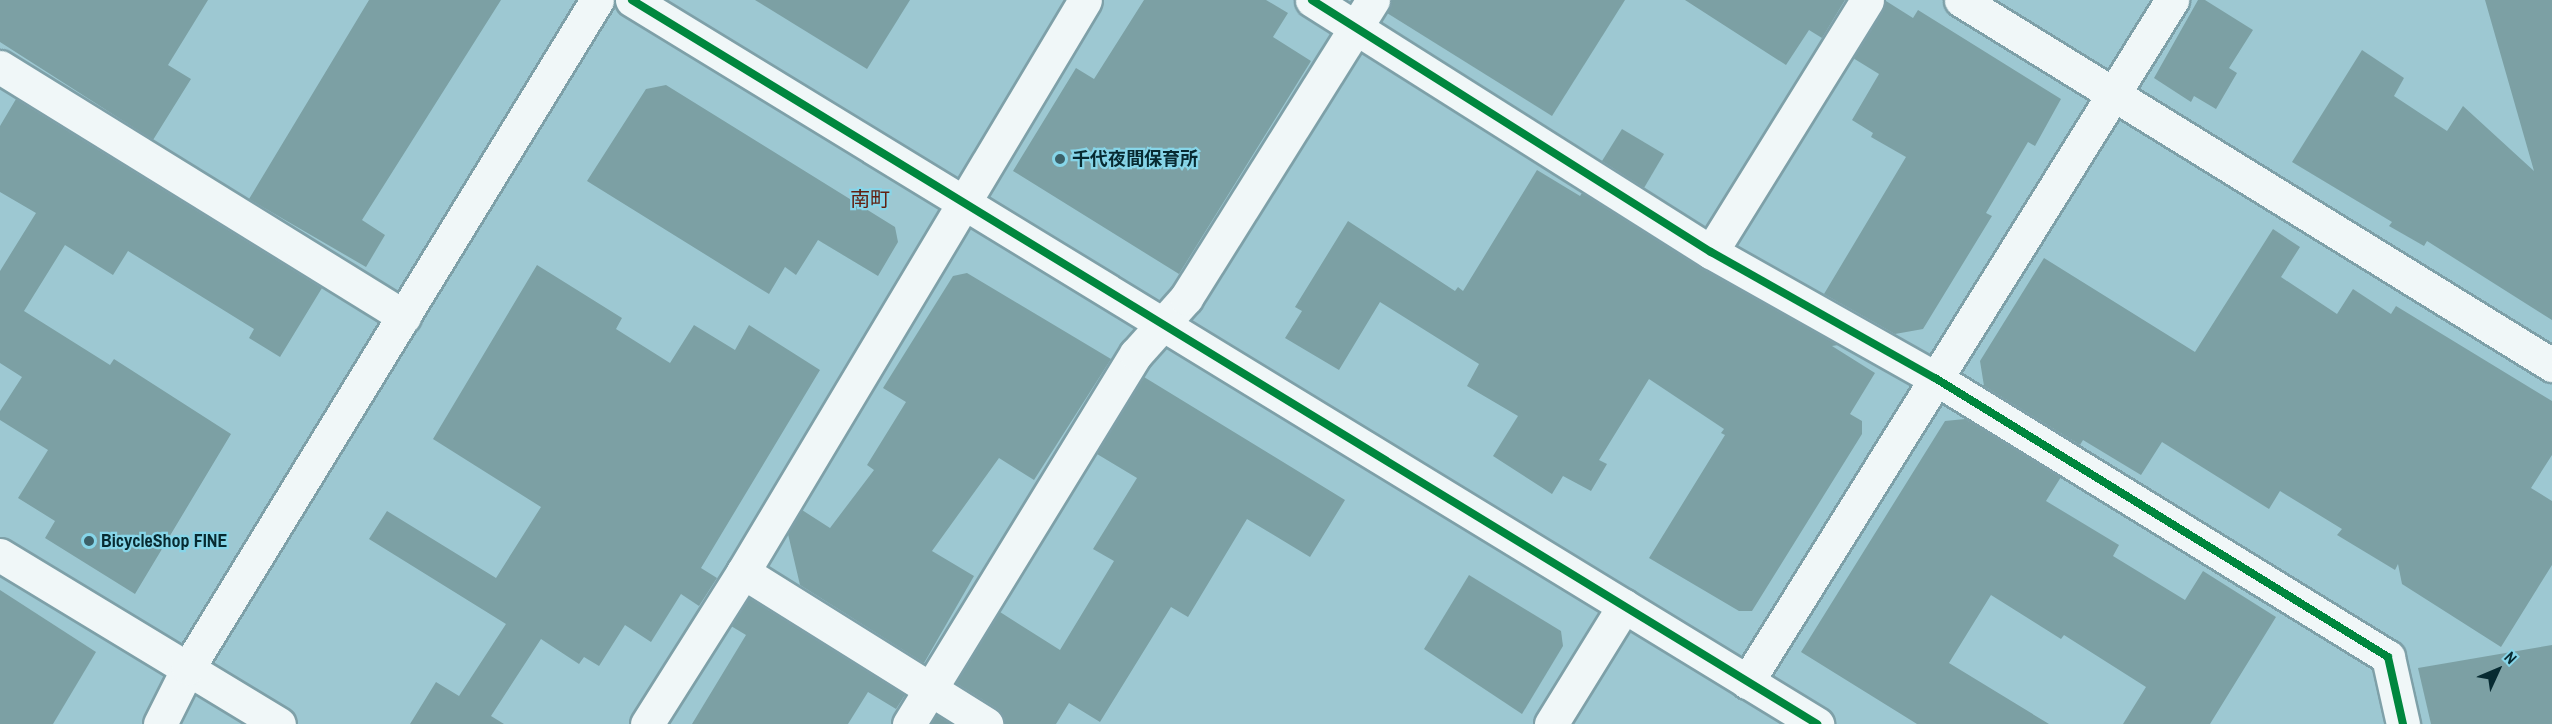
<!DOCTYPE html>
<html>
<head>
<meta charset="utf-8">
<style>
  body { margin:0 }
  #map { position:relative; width:2552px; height:724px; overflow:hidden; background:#9dc8d2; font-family:"Archivo Narrow","Noto Sans JP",sans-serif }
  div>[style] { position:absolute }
  .building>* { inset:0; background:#7ca0a4 }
  .roads { filter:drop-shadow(2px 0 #7ea0a8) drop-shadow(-2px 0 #7ea0a8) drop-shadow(0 2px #7ea0a8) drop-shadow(0 -2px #7ea0a8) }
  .minor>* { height:33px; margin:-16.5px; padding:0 16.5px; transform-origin:16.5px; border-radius:16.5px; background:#f0f7f8 }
  .tertiary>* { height:33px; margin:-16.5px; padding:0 16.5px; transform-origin:16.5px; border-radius:16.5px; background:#f0f7f8 }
  .cycleway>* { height:8px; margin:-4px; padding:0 4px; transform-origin:4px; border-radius:4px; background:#00873e }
  .dots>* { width:16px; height:16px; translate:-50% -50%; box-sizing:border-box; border:3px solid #87d5e8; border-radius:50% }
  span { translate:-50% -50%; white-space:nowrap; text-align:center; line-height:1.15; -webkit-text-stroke:4.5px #87d5e8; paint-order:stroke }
  .poi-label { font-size:18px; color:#072a31; font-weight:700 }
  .left { translate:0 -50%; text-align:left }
  .neighbourhood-label { font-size:20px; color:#622010 }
  .north { position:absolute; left:2468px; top:640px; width:60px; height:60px; -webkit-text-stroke:4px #87d5e8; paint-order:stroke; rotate:46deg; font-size:16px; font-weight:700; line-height:24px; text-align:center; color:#072a31 }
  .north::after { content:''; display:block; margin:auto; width:21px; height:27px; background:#072a31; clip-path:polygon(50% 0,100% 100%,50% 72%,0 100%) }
</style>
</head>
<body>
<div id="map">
  <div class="building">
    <div style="clip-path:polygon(0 0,208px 0,168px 65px,191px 79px,153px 140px,0 42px)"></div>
    <div style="clip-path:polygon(369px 0,501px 0,362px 220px,385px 235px,366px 267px,249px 199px)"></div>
    <div style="clip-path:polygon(755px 0,910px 0,867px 69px)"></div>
    <div style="clip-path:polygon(1144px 0,1266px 0,1288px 13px,1273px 37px,1311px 61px,1179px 274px,1013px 171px,1076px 68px,1094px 79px)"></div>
    <div style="clip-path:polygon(1392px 0,1625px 0,1552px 116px,1387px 13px)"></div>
    <div style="clip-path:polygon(1685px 0,1845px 0,1822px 38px,1809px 30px,1786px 65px)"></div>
    <div style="clip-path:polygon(2198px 0,2205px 0,2253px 30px,2229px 68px,2237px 73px,2216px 109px,2194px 96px,2191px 102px,2154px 78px)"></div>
    <div style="clip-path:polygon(2485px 0,2552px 0,2552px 320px,2427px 241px,2424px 246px,2389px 226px,2392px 222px,2292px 162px,2362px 50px,2404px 78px,2394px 96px,2447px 131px,2463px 106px,2534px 171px)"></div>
    <div style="clip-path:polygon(1886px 1px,1913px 18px,1918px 10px,2061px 99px,2035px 146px,2028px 142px,1986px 213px,1992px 216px,1923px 329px,1895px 334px,1824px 294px,1906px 157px,1871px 137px,1873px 133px,1852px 120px,1879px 74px,1853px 58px)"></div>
    <div style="clip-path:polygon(666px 85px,895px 227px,898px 242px,878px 276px,818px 240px,796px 275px,785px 267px,769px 294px,587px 181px,646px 89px)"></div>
    <div style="clip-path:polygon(16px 99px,322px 288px,280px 357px,249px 338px,254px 329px,128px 251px,113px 275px,65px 245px,24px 311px,110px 365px,114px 359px,231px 434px,135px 594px,45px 538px,55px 521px,18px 498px,48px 450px,0 420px,0 411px,22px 377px,0 363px,0 271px,36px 213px,0 192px,0 126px)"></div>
    <div style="clip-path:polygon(1622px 129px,1664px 154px,1644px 188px,1602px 161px)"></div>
    <div style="clip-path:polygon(1537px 170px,1580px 196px,1582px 193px,1701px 268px,1838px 345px,1832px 346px,1875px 373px,1850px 414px,1862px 421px,1862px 434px,1752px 611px,1739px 611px,1649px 558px,1725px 435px,1721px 433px,1724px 429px,1649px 379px,1599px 460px,1607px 464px,1591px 491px,1563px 476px,1552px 494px,1493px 456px,1518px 416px,1467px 386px,1479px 364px,1380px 302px,1339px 370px,1285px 338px,1302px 311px,1295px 307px,1348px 221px,1455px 291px,1458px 287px,1463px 291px)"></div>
    <div style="clip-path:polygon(2273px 229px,2300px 247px,2281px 277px,2337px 314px,2353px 289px,2391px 314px,2396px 306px,2552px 401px,2552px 455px,2531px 488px,2552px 501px,2552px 565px,2501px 647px,2402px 584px,2398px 564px,2395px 570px,2337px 535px,2342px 529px,2280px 491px,2269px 509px,2162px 442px,2141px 475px,2083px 440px,2080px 445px,1984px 386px,1980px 361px,2044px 258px,2195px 352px)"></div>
    <div style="clip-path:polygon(537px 265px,622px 318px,616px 329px,670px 363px,694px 325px,735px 350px,749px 325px,820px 370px,701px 568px,717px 578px,699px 606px,681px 594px,651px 642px,625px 625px,599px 666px,584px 657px,579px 664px,541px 639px,491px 716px,504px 724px,410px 724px,436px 682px,459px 696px,506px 624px,369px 539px,387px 511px,496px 578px,541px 507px,433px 439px)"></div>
    <div style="clip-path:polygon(967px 273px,1111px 359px,1034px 480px,999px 458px,932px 551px,974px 576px,924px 663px,800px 585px,788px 534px,802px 510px,830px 528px,874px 470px,867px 465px,906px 402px,883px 388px,953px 276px)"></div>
    <div style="clip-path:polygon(1144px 377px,1345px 500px,1310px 557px,1247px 519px,1188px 617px,1171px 607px,1100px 722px,1069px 703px,1056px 724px,1005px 724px,996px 708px,956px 683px,1000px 612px,1060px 650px,1114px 561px,1093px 549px,1137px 478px,1097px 454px)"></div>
    <div style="clip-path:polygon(1965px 419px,2061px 477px,2046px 501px,2119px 545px,2113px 556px,2185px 600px,2203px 571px,2276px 617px,2210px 724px,2123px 724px,2146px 687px,2064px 635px,2061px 639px,1991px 595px,1949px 663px,2049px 724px,1917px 724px,1801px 652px,1945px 421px)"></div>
    <div style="clip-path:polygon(1469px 575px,1561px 631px,1563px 646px,1522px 714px,1424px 649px)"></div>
    <div style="clip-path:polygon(0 590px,96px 652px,53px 724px,0 724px)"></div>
    <div style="clip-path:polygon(749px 598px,905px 695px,896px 709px,868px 692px,848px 724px,692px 724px,746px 635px,731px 626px)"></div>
    <div style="clip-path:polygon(2552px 645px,2552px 724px,2431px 724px,2418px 668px)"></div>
    <div style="clip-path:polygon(936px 715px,951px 724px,931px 724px)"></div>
  </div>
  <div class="roads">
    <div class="minor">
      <div style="left:1312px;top:0;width:472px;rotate:32.3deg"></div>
      <div style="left:1711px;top:252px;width:257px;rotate:29.4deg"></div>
      <div style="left:1935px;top:378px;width:532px;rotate:31.63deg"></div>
      <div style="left:2388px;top:657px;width:69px;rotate:77.4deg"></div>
      <div style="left:1961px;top:0;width:695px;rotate:31.7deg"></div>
      <div style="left:0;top:67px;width:475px;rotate:31.7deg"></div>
      <div style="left:1711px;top:252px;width:296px;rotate:-58.2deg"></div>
      <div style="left:0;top:555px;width:326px;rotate:31.2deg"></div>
      <div style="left:743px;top:572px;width:287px;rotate:32deg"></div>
      <div style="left:1747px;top:682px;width:804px;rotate:-58.07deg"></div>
      <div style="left:647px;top:724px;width:180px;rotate:-57.7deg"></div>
      <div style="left:743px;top:572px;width:666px;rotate:-59.12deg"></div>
      <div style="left:909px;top:724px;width:434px;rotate:-58.5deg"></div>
      <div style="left:1136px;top:354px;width:75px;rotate:-48.2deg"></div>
      <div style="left:1186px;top:298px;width:352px;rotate:-57.9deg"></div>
      <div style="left:1551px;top:724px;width:139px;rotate:-58.3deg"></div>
    </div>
    <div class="tertiary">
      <div style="left:632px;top:0;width:1389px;rotate:31.42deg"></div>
      <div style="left:160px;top:724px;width:63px;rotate:-63.4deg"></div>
      <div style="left:188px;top:668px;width:783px;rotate:-58.52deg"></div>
    </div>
  </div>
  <div class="cycleway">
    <div style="left:632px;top:0;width:1389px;rotate:31.42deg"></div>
    <div style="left:1312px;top:0;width:472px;rotate:32.3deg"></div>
    <div style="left:1711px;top:252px;width:257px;rotate:29.4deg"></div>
    <div style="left:1935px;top:378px;width:532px;rotate:31.63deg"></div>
    <div style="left:2388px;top:657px;width:69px;rotate:77.4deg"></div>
  </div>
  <div class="dots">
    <div style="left:1060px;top:159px;background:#3c6169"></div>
    <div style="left:89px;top:541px;background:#3c6169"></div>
  </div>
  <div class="poi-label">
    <span class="left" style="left:1072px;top:159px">千代夜間保育所</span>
    <span class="left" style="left:101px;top:541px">BicycleShop FINE</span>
  </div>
  <div class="neighbourhood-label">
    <span style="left:870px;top:198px">南町</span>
  </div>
  <div class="north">N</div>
</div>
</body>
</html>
